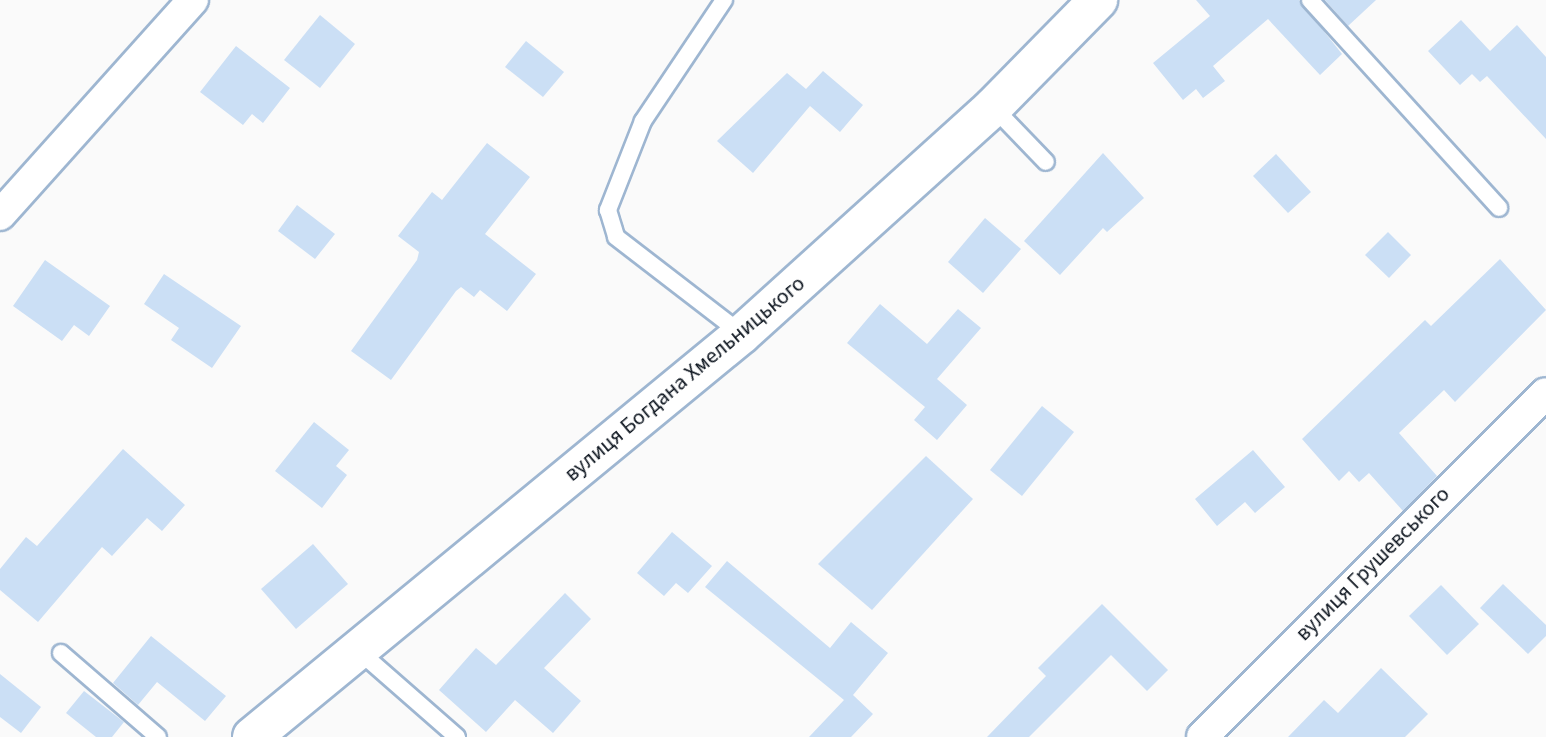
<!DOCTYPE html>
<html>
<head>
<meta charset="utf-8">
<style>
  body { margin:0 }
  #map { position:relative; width:1546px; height:737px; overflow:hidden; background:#fafafa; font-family:"Source Sans 3",sans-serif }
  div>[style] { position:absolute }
  .building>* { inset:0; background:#cbdff5 }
  .roads { filter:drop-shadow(2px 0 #9eb6d1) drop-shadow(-2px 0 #9eb6d1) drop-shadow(0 2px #9eb6d1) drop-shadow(0 -2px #9eb6d1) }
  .service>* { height:16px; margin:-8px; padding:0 8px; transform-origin:8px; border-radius:8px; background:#fff }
  .minor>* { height:30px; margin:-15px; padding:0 15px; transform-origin:15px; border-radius:15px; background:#fff }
  .tertiary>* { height:38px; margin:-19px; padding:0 19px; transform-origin:19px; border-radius:19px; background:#fff }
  span { translate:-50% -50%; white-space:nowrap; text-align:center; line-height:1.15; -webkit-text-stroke:6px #fff; paint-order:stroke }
  .street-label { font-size:22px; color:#0b131d }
</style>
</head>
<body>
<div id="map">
  <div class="building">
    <div style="clip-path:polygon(1196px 0,1299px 0,1342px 54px,1320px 75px,1268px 19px,1213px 66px,1225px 81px,1203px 98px,1196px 89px,1183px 100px,1153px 63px,1210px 16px)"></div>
    <div style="clip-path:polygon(1325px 0,1376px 0,1348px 26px)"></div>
    <div style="clip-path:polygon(320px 15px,355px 44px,320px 88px,284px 60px)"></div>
    <div style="clip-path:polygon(1461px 20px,1490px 51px,1517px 25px,1546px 57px,1546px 139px,1487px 76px,1480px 82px,1472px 74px,1460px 85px,1428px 51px)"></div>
    <div style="clip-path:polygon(526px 41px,564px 72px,543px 97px,505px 67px)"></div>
    <div style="clip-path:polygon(236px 46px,290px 88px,263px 123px,252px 114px,243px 125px,200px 92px)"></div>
    <div style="clip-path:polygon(823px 71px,863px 105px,840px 132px,810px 106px,753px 173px,717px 141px,787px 73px,806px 89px)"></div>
    <div style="clip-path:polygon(487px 143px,530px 177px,485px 234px,536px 274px,507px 311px,480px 290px,474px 297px,461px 287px,456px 291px,391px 380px,351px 351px,417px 260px,419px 252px,398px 236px,432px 192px,442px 200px)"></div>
    <div style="clip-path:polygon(1103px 153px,1144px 198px,1107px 232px,1103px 228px,1060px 275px,1024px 241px)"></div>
    <div style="clip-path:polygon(1276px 154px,1311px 192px,1288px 213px,1253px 176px)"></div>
    <div style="clip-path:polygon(297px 205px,335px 234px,315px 259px,278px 231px)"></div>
    <div style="clip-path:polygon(985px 218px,1021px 249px,983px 293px,948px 262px)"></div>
    <div style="clip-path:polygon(1388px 232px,1411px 255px,1389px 278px,1365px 255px)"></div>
    <div style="clip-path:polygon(1500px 259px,1546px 310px,1455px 402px,1444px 390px,1399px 433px,1437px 476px,1403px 511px,1369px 473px,1359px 482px,1349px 471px,1339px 481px,1302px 439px,1425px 320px,1431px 326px)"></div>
    <div style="clip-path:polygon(45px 260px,110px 306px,89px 336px,74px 325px,62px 341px,13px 306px)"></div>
    <div style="clip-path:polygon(164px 274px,241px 326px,212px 368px,171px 340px,179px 328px,144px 304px)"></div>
    <div style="clip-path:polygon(880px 304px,927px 344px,958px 309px,981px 328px,937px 379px,967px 405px,937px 440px,914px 420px,925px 407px,847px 343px)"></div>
    <div style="clip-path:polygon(1042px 406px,1074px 432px,1022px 496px,990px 470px)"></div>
    <div style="clip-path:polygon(314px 422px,349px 450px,336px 466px,347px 475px,322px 508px,275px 471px)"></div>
    <div style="clip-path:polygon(123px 449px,185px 505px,162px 531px,147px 518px,112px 556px,102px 547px,38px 622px,0 590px,0 569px,26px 537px,37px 546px)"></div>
    <div style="clip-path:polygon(1253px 450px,1285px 487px,1255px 513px,1245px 502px,1217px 526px,1195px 499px)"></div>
    <div style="clip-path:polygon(926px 456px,973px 499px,872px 610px,818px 564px)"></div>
    <div style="clip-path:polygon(672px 532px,712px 566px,688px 593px,676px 583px,664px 596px,637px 573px)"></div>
    <div style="clip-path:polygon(313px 544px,348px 584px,296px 629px,261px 589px)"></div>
    <div style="clip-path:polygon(727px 561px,830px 648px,851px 622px,888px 653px,853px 695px,873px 714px,851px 737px,809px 737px,844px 700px,705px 587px)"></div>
    <div style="clip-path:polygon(1503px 584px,1546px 625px,1546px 636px,1528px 654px,1480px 608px)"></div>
    <div style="clip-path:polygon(1441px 585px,1479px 624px,1447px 655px,1409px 616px)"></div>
    <div style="clip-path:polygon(565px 593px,591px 619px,544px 668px,581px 701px,553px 733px,515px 700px,486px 732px,439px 690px,476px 648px,496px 665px)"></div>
    <div style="clip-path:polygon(1102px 604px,1168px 670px,1147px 691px,1111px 655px,1029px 737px,987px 737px,1046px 676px,1038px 668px)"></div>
    <div style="clip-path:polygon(151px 636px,226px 696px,205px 721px,157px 682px,138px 705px,113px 683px)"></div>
    <div style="clip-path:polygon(1381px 668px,1428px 714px,1405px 737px,1288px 737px,1324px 700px,1338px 713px)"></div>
    <div style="clip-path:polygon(0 674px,41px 707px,21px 733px,0 717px)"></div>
    <div style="clip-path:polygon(84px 691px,124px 722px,112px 737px,96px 737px,66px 713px)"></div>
  </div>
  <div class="roads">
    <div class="service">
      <div style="left:724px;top:0;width:146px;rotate:123.8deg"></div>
      <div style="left:643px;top:121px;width:96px;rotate:111.5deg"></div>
      <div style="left:608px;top:210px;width:28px;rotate:73deg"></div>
      <div style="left:616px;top:237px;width:159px;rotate:37.6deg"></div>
      <div style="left:1310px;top:0;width:281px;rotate:47.7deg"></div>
      <div style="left:993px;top:107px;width:76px;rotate:46.1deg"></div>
      <div style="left:360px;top:652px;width:129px;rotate:41.2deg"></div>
      <div style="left:61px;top:653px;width:128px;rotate:40.9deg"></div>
    </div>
    <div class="minor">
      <div style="left:0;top:215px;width:289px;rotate:-48.1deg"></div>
      <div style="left:1202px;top:737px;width:486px;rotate:-45deg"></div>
    </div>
    <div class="tertiary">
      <div style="left:252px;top:737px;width:634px;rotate:-39.44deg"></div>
      <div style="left:742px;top:334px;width:338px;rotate:-42.1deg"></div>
      <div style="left:993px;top:107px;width:150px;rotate:-45.5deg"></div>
    </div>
  </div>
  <div class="street-label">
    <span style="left:685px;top:379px;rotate:-40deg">вулиця Богдана Хмельницького</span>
    <span style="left:1373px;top:564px;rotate:-45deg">вулиця Грушевського</span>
  </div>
</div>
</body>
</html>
